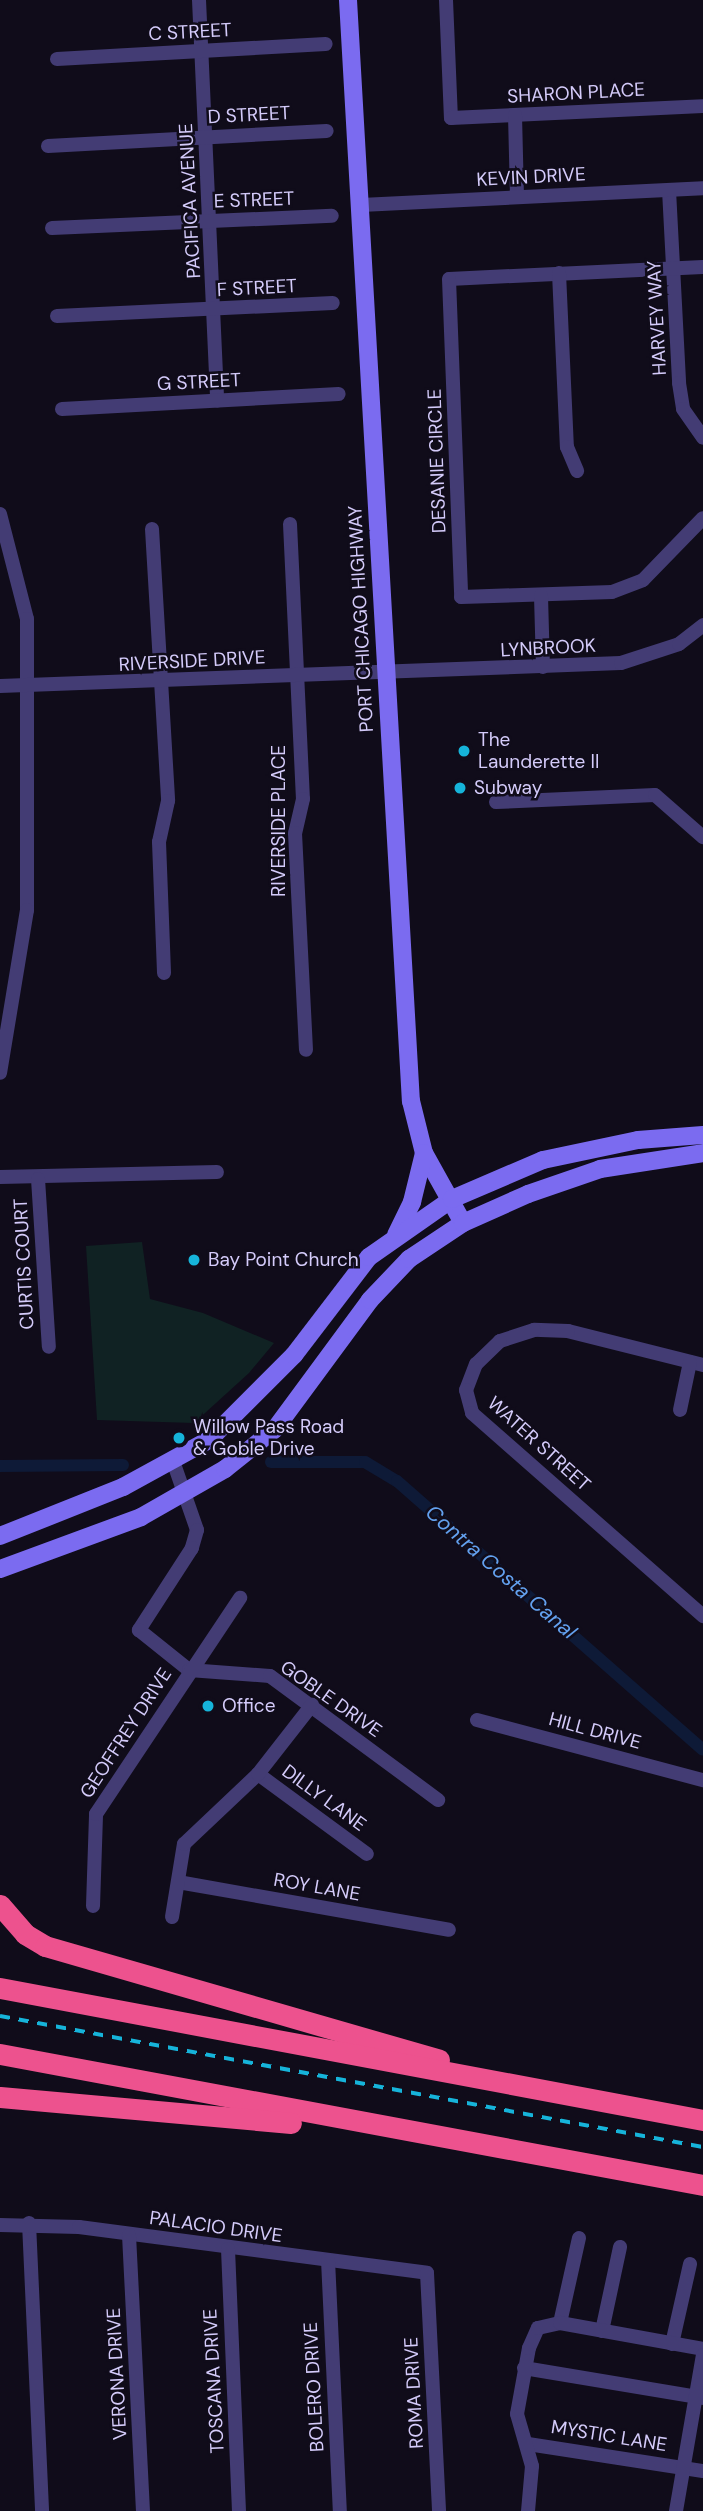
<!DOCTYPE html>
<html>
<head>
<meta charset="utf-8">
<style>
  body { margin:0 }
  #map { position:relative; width:703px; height:2511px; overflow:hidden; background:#100c1a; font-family:"DM Sans",sans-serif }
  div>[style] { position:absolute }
  .green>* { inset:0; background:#102223 }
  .canal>* { height:12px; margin:-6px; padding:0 6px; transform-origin:6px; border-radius:6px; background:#0e1a37 }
  .street>* { height:14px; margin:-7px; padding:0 7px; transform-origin:7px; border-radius:7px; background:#433c74 }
  .secondary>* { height:18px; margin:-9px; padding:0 9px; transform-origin:9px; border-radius:9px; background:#7b6bf0 }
  .highway>* { height:21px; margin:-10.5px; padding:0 10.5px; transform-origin:10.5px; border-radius:10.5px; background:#ed528e }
  .rail>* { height:3.5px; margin-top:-1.75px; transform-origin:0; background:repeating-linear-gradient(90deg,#16b4da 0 10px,transparent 0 19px) }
  .dots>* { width:19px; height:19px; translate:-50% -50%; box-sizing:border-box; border:4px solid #100c1a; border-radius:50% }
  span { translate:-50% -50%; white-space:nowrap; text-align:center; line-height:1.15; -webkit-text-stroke:5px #100c1a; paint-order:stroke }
  .street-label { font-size:19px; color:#d4cbfa }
  .poi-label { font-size:19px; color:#d4cbfa }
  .left { translate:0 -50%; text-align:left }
  .water-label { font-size:21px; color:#63a1ef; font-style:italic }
</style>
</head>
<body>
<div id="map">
  <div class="green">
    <div style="clip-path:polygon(142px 1242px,150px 1299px,203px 1313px,274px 1343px,249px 1373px,194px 1423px,97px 1420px,86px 1246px)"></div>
  </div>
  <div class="canal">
    <div style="left:271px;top:1462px;width:94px"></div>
    <div style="left:365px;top:1462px;width:37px;rotate:31deg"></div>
    <div style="left:397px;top:1481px;width:407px;rotate:41.3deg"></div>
    <div style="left:0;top:1466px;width:123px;rotate:-0.5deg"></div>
  </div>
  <div class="street">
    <div style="left:199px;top:0;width:401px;rotate:87.4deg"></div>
    <div style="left:446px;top:0;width:118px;rotate:87.6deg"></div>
    <div style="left:451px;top:118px;width:252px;rotate:-2.7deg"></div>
    <div style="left:57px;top:59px;width:269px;rotate:-3.2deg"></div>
    <div style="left:515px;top:115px;width:82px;rotate:88.6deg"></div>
    <div style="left:48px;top:146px;width:279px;rotate:-3.1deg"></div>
    <div style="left:669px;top:190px;width:193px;rotate:87deg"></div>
    <div style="left:679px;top:383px;width:26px;rotate:81deg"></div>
    <div style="left:683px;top:409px;width:35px;rotate:55deg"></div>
    <div style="left:361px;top:205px;width:342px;rotate:-2.8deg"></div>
    <div style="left:52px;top:228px;width:280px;rotate:-2.5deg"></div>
    <div style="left:703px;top:267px;width:254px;rotate:177.3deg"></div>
    <div style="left:449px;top:279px;width:318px;rotate:87.8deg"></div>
    <div style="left:461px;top:597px;width:151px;rotate:-1.9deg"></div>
    <div style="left:612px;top:592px;width:33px;rotate:-21deg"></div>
    <div style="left:643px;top:580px;width:86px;rotate:-45.9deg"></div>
    <div style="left:559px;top:273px;width:174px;rotate:87.4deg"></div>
    <div style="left:567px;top:447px;width:26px;rotate:67deg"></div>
    <div style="left:57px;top:316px;width:276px;rotate:-2.7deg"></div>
    <div style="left:62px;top:409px;width:277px;rotate:-3.1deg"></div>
    <div style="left:0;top:514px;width:108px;rotate:75.6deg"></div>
    <div style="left:27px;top:619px;width:291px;rotate:90deg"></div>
    <div style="left:27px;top:910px;width:165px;rotate:99.4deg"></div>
    <div style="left:290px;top:524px;width:275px;rotate:87.3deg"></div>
    <div style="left:303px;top:799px;width:35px;rotate:103deg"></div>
    <div style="left:295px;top:833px;width:217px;rotate:87.1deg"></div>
    <div style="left:152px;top:529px;width:272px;rotate:86.6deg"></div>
    <div style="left:168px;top:801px;width:42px;rotate:102.4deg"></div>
    <div style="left:159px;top:842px;width:131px;rotate:87.8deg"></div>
    <div style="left:541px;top:596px;width:71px;rotate:88.4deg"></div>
    <div style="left:0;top:686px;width:621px;rotate:-2.12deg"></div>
    <div style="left:621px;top:663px;width:61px;rotate:-18.1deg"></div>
    <div style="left:679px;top:644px;width:31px;rotate:-38deg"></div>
    <div style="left:496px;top:802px;width:159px;rotate:-2.5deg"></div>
    <div style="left:655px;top:795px;width:64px;rotate:41.2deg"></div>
    <div style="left:0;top:1177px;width:217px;rotate:-1.3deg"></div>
    <div style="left:38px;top:1179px;width:168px;rotate:86.3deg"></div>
    <div style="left:703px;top:1365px;width:139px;rotate:-165.9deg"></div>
    <div style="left:568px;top:1331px;width:34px;rotate:-178deg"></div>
    <div style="left:534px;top:1330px;width:36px;rotate:162deg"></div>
    <div style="left:500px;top:1341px;width:33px;rotate:136deg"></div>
    <div style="left:476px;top:1364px;width:28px;rotate:111deg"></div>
    <div style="left:466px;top:1390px;width:24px;rotate:75deg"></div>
    <div style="left:472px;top:1413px;width:308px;rotate:41.3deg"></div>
    <div style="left:680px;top:1410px;width:49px;rotate:-78.2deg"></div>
    <div style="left:173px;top:1461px;width:73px;rotate:70.8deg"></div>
    <div style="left:197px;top:1530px;width:19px;rotate:106deg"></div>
    <div style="left:192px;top:1548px;width:98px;rotate:122.9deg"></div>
    <div style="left:139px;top:1630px;width:64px;rotate:38.7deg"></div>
    <div style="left:189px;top:1670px;width:81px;rotate:4.2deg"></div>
    <div style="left:270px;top:1676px;width:209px;rotate:36.4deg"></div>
    <div style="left:477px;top:1720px;width:234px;rotate:14.9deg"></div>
    <div style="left:258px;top:1774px;width:135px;rotate:36.3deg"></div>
    <div style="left:178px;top:1882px;width:275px;rotate:10deg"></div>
    <div style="left:93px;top:1906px;width:92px;rotate:-88.1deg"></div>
    <div style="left:96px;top:1814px;width:260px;rotate:-56.3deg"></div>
    <div style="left:172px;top:1917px;width:74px;rotate:-80.7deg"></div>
    <div style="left:184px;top:1844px;width:102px;rotate:-43.4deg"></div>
    <div style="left:258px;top:1774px;width:88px;rotate:-52deg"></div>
    <div style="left:29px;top:2223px;width:288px;rotate:87.4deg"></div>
    <div style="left:0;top:2225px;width:79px;rotate:1.5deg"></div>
    <div style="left:79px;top:2227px;width:351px;rotate:7.5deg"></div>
    <div style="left:427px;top:2273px;width:238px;rotate:87.1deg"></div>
    <div style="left:129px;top:2235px;width:276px;rotate:87.1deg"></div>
    <div style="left:228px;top:2249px;width:262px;rotate:87.6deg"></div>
    <div style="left:328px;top:2260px;width:251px;rotate:87.3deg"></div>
    <div style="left:560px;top:2323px;width:87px;rotate:-77.4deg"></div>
    <div style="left:602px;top:2331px;width:86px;rotate:-77.9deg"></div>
    <div style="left:672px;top:2344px;width:82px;rotate:-77.3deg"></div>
    <div style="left:524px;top:2368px;width:181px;rotate:9.5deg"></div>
    <div style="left:528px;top:2444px;width:177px;rotate:8.8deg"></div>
    <div style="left:528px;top:2511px;width:45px;rotate:-84.9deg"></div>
    <div style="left:532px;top:2466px;width:54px;rotate:-106.1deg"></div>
    <div style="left:517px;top:2414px;width:67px;rotate:-79.7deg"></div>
    <div style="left:529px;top:2348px;width:22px;rotate:-66deg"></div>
    <div style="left:538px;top:2328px;width:23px;rotate:-13deg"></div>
    <div style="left:560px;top:2323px;width:145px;rotate:10.3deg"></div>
    <div style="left:676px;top:2511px;width:158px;rotate:-80.2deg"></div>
  </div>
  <div class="secondary">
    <div style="left:348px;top:0;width:1103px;rotate:86.73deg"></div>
    <div style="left:411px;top:1101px;width:54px;rotate:76deg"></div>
    <div style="left:424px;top:1153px;width:80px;rotate:60.9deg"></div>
    <div style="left:396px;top:1235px;width:37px;rotate:-64deg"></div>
    <div style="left:412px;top:1202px;width:50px;rotate:-76.2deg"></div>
    <div style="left:0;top:1536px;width:132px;rotate:-21.7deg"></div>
    <div style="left:123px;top:1487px;width:98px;rotate:-28.7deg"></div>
    <div style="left:209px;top:1440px;width:120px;rotate:-45deg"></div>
    <div style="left:294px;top:1355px;width:123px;rotate:-52.6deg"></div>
    <div style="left:369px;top:1257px;width:101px;rotate:-34.9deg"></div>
    <div style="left:452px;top:1199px;width:99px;rotate:-23.2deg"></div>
    <div style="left:543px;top:1160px;width:97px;rotate:-11.9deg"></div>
    <div style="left:638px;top:1140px;width:65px;rotate:-4.4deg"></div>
    <div style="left:0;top:1569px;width:150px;rotate:-20.2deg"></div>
    <div style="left:141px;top:1517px;width:97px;rotate:-29.7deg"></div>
    <div style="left:225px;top:1469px;width:64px;rotate:-38.7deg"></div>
    <div style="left:275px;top:1429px;width:160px;rotate:-53.6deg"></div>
    <div style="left:370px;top:1300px;width:57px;rotate:-46.4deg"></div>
    <div style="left:409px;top:1259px;width:65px;rotate:-33.7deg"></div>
    <div style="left:463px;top:1223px;width:71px;rotate:-24deg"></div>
    <div style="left:528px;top:1194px;width:76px;rotate:-19.1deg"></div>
    <div style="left:600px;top:1169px;width:104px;rotate:-8.8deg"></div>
  </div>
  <div class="highway">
    <div style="left:0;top:1905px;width:38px;rotate:49deg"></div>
    <div style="left:25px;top:1934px;width:23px;rotate:31deg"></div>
    <div style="left:45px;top:1946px;width:410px;rotate:16.1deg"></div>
    <div style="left:0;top:1988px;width:715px;rotate:10.63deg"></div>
    <div style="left:0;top:2054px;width:715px;rotate:10.56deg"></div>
    <div style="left:0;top:2097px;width:292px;rotate:5.1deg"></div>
  </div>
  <div class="rail">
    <div style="left:0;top:2016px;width:715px;rotate:10.56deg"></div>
  </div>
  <div class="dots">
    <div style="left:464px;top:751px;background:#16b4da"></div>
    <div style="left:460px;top:788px;background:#16b4da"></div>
    <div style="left:194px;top:1260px;background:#16b4da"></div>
    <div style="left:179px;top:1438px;background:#16b4da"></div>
    <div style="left:208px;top:1706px;background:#16b4da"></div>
  </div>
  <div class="street-label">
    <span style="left:190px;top:32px;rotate:-3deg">C STREET</span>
    <span style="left:576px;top:93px;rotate:-3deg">SHARON PLACE</span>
    <span style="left:249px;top:115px;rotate:-3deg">D STREET</span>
    <span style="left:531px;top:177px;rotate:-3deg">KEVIN DRIVE</span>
    <span style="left:254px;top:200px;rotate:-2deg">E STREET</span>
    <span style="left:190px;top:201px;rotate:-93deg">PACIFICA AVENUE</span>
    <span style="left:257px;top:288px;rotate:-3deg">F STREET</span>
    <span style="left:657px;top:318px;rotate:-93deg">HARVEY WAY</span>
    <span style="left:199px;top:382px;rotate:-3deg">G STREET</span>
    <span style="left:437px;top:461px;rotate:-92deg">DESANIE CIRCLE</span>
    <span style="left:361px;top:619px;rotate:-93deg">PORT CHICAGO HIGHWAY</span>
    <span style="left:548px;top:648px;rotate:-3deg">LYNBROOK</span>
    <span style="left:192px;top:661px;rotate:-3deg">RIVERSIDE DRIVE</span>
    <span style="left:279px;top:821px;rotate:-90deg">RIVERSIDE PLACE</span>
    <span style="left:24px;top:1264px;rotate:-93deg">CURTIS COURT</span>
    <span style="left:539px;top:1444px;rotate:42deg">WATER STREET</span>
    <span style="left:331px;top:1699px;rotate:35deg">GOBLE DRIVE</span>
    <span style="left:595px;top:1731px;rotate:15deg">HILL DRIVE</span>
    <span style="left:126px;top:1733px;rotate:-57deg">GEOFFREY DRIVE</span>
    <span style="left:324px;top:1798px;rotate:36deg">DILLY LANE</span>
    <span style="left:317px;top:1887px;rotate:10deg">ROY LANE</span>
    <span style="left:216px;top:2227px;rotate:8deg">PALACIO DRIVE</span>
    <span style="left:117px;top:2374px;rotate:-93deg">VERONA DRIVE</span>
    <span style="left:214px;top:2381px;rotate:-93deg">TOSCANA DRIVE</span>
    <span style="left:314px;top:2387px;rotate:-93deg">BOLERO DRIVE</span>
    <span style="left:414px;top:2393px;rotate:-93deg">ROMA DRIVE</span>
    <span style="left:609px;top:2436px;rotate:9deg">MYSTIC LANE</span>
  </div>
  <div class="poi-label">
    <span class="left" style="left:478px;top:751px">The<br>Launderette II</span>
    <span class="left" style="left:474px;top:788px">Subway</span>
    <span class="left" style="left:208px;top:1260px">Bay Point Church</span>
    <span class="left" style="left:193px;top:1438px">Willow Pass Road<br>&amp; Goble Drive</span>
    <span class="left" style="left:222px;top:1706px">Office</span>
  </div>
  <div class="water-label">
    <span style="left:501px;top:1572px;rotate:41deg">Contra Costa Canal</span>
  </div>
</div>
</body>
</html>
